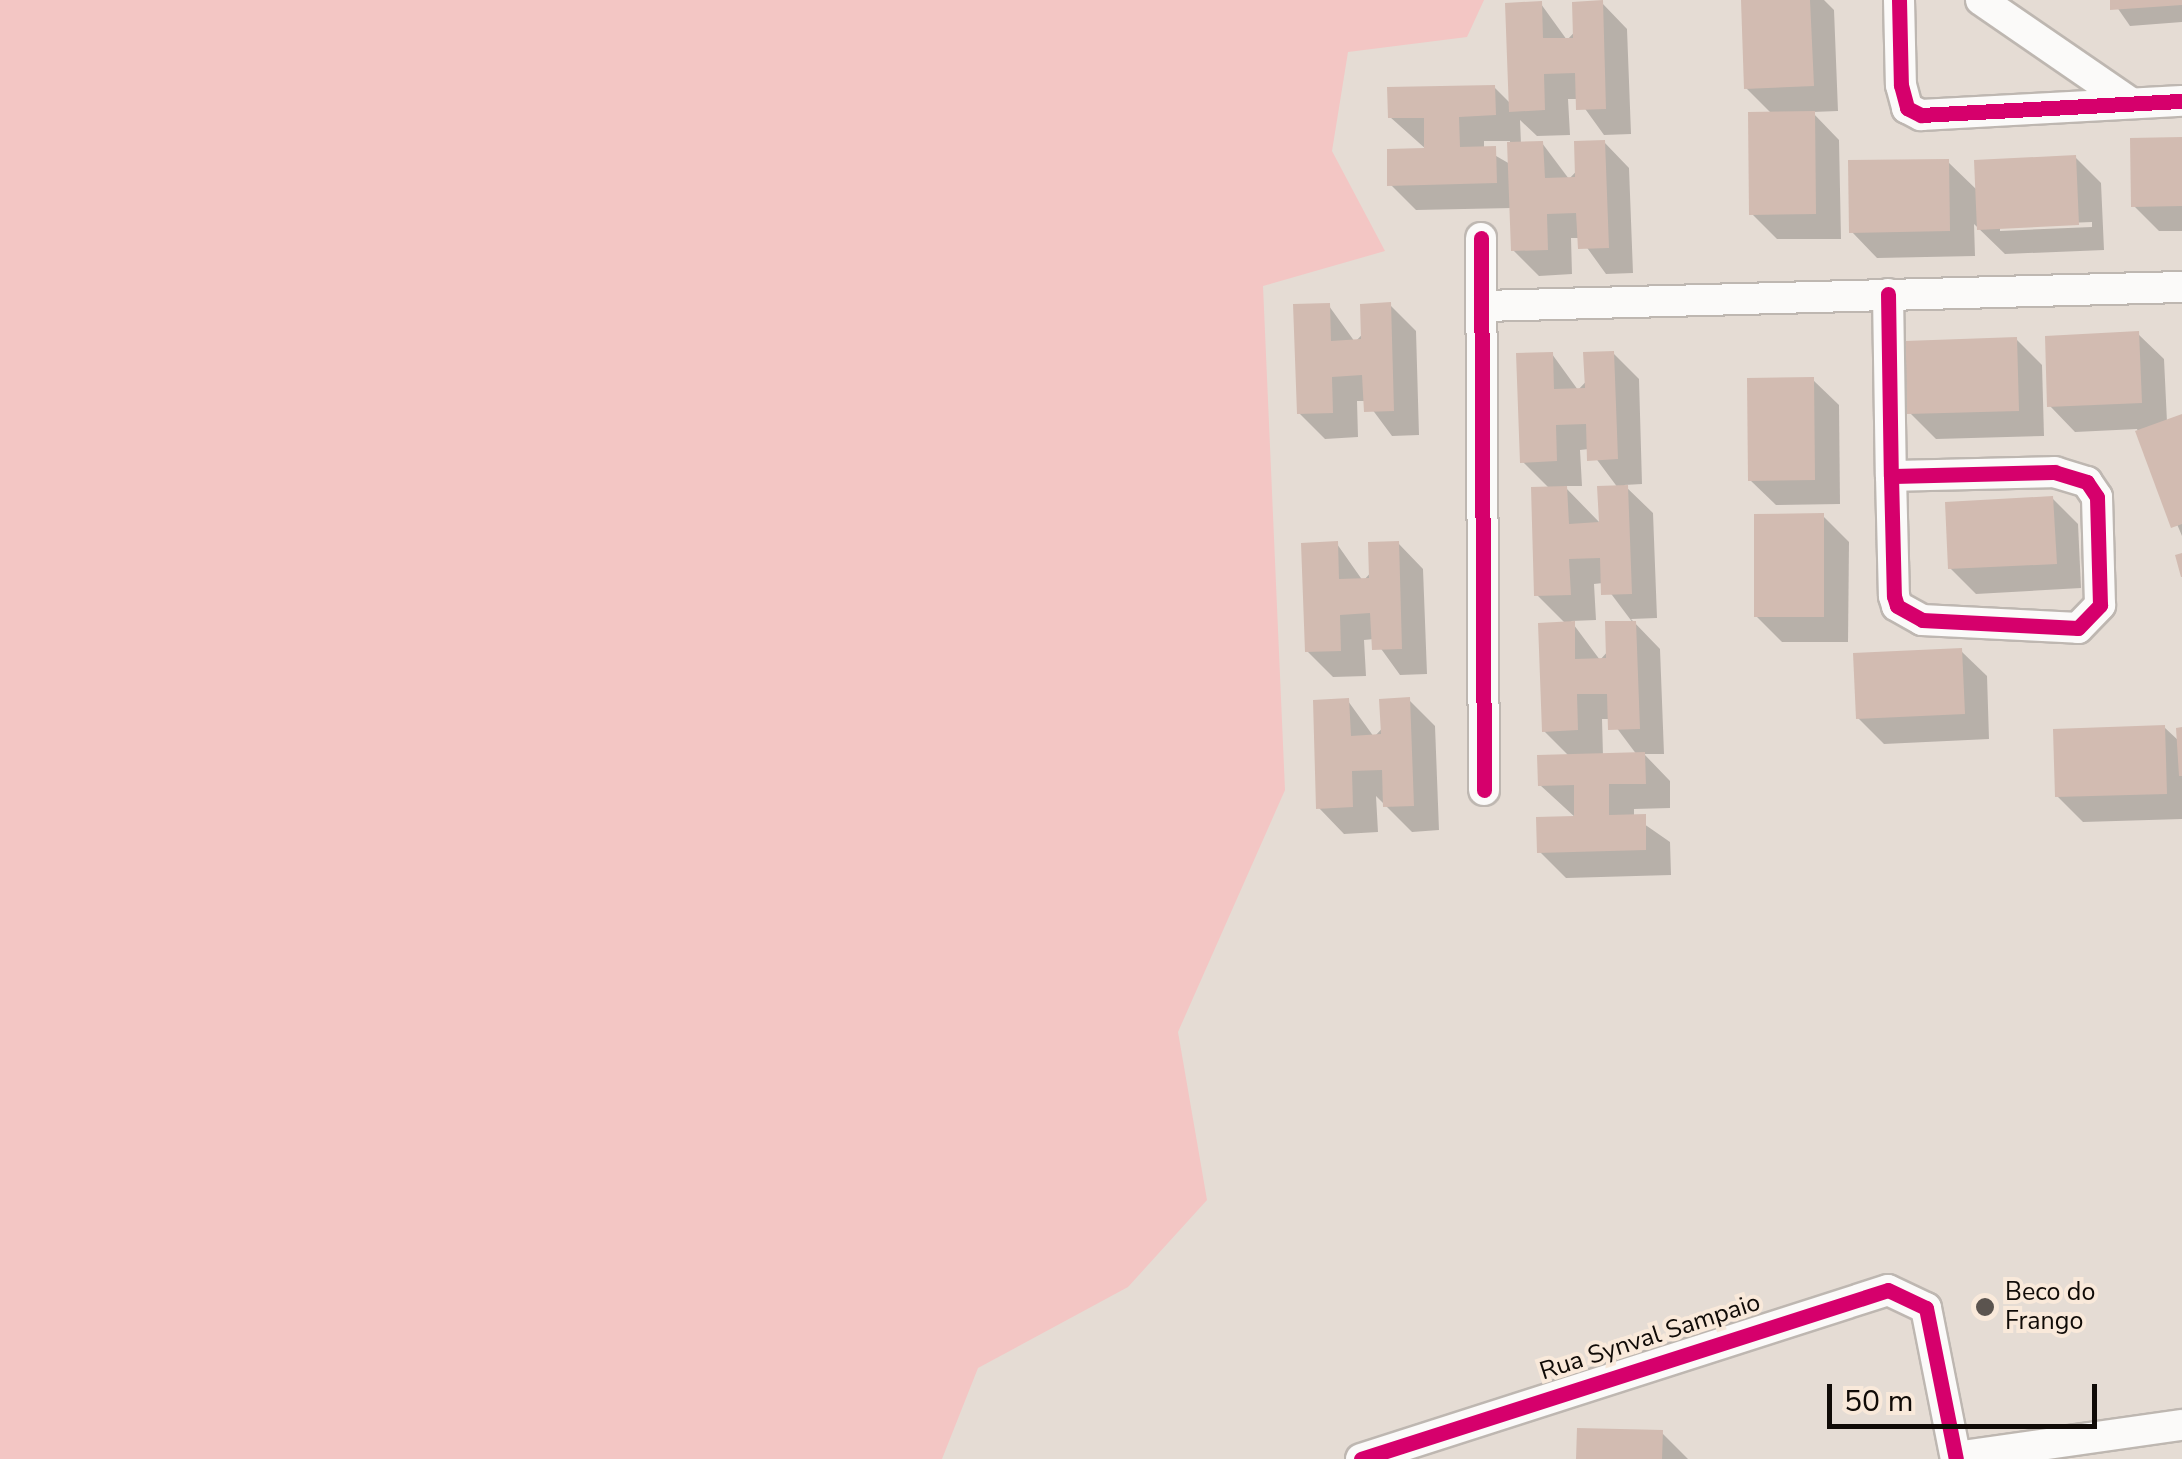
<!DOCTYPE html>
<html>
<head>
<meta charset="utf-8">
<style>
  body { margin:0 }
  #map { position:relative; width:2182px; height:1459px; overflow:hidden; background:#e5dcd4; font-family:"Nunito Sans",sans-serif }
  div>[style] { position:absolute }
  .green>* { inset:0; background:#f3c6c4 }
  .shadow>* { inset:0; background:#0003 }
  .building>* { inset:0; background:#d2bbb1 }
  .roads { filter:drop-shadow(2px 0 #beb7b1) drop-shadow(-2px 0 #beb7b1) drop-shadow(0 2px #beb7b1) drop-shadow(0 -2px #beb7b1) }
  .street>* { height:30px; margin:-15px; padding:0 15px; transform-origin:15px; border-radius:15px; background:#fbfaf9 }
  .cycleway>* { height:15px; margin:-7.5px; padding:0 7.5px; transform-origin:7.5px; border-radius:7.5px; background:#d6006c }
  .dots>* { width:28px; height:28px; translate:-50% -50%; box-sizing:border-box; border:5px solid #f9e9da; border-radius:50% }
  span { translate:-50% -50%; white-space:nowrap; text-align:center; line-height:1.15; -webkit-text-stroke:8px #f9e9da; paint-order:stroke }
  .poi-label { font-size:25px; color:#100b07 }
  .left { translate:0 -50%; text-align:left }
  .street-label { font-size:25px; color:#100b07 }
  .scale { position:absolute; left:1827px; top:1384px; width:270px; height:45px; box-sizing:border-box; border:5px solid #100b07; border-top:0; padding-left:12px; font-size:30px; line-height:35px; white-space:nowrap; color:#100b07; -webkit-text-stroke:8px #f9e9da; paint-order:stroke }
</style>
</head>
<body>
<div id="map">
  <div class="green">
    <div style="clip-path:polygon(0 0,1484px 0,1467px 37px,1348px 52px,1332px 151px,1385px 251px,1263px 286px,1285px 790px,1178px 1032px,1207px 1200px,1128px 1287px,978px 1368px,942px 1459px,0 1459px)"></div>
  </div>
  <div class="shadow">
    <div style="clip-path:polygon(1743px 0,1824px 0,1834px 10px,1838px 111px,1812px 112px,1839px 140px,1841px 239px,1777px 239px,1752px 214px,1773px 115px,1746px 88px)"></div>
    <div style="clip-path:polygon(2112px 0,2182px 0,2182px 22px,2130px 26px)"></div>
    <div style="clip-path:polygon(evenodd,1602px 3px,1627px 29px,1631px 134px,1604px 135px,1578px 99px,1568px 99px,1570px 135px,1537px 136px,1520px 120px,1521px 144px,1542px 143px,1569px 179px,1604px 142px,1629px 168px,1633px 273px,1606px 274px,1580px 238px,1571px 238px,1572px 274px,1539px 276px,1513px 250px,1512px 208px,1416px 210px,1390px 184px,1427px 150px,1390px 117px,1494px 87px,1511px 104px,1541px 4px,1567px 40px,1602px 3px,1484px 141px,1510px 141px,1510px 164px,1484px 149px,1484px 141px)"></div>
    <div style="clip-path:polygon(2182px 140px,2182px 231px,2159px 231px,2134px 206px)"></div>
    <div style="clip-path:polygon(evenodd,2075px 157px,2101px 183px,2104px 250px,2005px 254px,1974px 224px,1975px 256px,1877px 258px,1852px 232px,1948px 162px,1978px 191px,2075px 157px,2092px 222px,2092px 227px,2000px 231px,2000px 226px,2092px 222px)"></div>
    <div style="clip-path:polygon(1390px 305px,1416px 331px,1419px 435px,1392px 436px,1366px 401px,1357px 401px,1358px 437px,1325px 439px,1299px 413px,1329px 306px,1355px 342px)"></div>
    <div style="clip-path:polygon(2138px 334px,2164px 359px,2167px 422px,2182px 416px,2182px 536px,2137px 429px,2075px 432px,2050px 406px)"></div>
    <div style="clip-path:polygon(2016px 339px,2042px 365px,2044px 436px,1936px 439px,1910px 413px)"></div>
    <div style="clip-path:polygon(evenodd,1613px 353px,1639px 379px,1642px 484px,1624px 485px,1653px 513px,1657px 618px,1631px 619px,1660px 649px,1664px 754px,1644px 754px,1670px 781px,1670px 808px,1634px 809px,1634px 817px,1670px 842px,1671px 875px,1566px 878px,1540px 852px,1576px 818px,1540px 785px,1570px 757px,1544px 731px,1566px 624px,1537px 595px,1550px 489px,1523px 462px,1552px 354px,1578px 390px,1613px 353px,1589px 449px,1618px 488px,1601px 524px,1564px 486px,1582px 486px,1580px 450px,1589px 449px,1613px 353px,1603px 583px,1633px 623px,1600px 660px,1571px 621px,1596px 620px,1594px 584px,1603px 583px,1613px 353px,1602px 719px,1610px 719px,1637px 755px,1603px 756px,1602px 719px)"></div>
    <div style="clip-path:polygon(1813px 380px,1839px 405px,1840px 504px,1776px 505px,1750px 480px)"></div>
    <div style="clip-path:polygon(2052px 498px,2078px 524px,2081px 588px,1976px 594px,1950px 568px)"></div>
    <div style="clip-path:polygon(1823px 516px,1849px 542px,1848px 642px,1782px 642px,1756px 616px)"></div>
    <div style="clip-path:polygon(1398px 543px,1423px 569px,1427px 674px,1400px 675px,1374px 639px,1364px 640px,1366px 676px,1333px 677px,1307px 651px,1337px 544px,1363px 581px)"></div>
    <div style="clip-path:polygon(1961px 651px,1987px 676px,1989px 739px,1884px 744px,1858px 718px)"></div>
    <div style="clip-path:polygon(1409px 700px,1435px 726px,1439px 830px,1412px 832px,1376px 796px,1378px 832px,1344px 834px,1319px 808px,1348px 701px,1374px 737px)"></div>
    <div style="clip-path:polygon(2164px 727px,2180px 742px,2182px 730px,2182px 819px,2083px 822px,2057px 796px)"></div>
    <div style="clip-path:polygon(1662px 1433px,1688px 1459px,1578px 1459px)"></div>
  </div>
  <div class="building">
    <div style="clip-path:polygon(1603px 0,1606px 109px,1576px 110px,1575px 73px,1544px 74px,1545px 110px,1509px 112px,1505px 3px,1542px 1px,1543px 38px,1573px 38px,1572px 2px)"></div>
    <div style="clip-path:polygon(1741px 0,1810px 0,1814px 86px,1744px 89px)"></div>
    <div style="clip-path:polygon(2110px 0,2182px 0,2182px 5px,2110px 10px)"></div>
    <div style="clip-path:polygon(1495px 85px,1496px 115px,1459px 117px,1460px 147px,1496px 146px,1497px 183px,1387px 186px,1387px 149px,1424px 148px,1424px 118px,1388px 118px,1387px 87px)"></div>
    <div style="clip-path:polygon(1815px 111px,1816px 214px,1749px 215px,1748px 112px)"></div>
    <div style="clip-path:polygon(2182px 137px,2182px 206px,2131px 207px,2130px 138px)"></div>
    <div style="clip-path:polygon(1605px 140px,1609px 248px,1578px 249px,1576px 213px,1547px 214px,1548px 250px,1511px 251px,1507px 142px,1543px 141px,1545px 178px,1575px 177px,1574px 141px)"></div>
    <div style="clip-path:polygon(2076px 155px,2079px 225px,1977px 230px,1974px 160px)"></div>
    <div style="clip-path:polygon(1949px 159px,1950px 231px,1849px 233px,1848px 160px)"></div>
    <div style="clip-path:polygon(1391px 302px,1394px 411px,1364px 412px,1362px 375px,1332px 377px,1333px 413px,1297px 414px,1293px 304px,1330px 303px,1331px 341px,1361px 339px,1360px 304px)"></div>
    <div style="clip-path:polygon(2139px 331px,2142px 403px,2047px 407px,2045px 336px)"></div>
    <div style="clip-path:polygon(2017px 337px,2019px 411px,1907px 414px,1905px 341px)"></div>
    <div style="clip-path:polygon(1614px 351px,1618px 459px,1587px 461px,1586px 424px,1556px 425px,1557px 461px,1520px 463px,1516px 353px,1553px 352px,1554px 389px,1585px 388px,1583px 352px)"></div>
    <div style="clip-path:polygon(1814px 377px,1815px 480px,1748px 481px,1747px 378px)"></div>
    <div style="clip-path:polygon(2182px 414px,2182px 524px,2171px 528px,2135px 431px)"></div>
    <div style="clip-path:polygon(1628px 485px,1632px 594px,1601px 595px,1600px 558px,1569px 559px,1571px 595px,1534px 596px,1531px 487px,1567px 486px,1569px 524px,1599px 522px,1597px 486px)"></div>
    <div style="clip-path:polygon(2053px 496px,2057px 564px,1948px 569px,1945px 502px)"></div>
    <div style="clip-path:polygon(1824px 513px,1824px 617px,1754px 617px,1754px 514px)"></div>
    <div style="clip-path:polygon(1338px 541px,1339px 579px,1369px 578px,1368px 542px,1399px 541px,1402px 649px,1372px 650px,1370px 613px,1340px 615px,1341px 651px,1305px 652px,1301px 543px)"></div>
    <div style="clip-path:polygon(2182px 553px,2182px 577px,2181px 577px,2175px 555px)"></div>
    <div style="clip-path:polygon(1575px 621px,1575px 659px,1606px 658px,1605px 621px,1636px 621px,1640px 729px,1608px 730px,1607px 694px,1577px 694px,1578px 730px,1542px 732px,1538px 623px)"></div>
    <div style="clip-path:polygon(1962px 648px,1965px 714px,1856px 719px,1853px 653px)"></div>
    <div style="clip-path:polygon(1410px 697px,1414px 806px,1383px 807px,1382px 770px,1352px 771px,1353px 807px,1316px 809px,1313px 700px,1349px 698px,1351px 736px,1381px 734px,1379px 699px)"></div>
    <div style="clip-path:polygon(2165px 725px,2167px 794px,2055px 797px,2053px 729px)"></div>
    <div style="clip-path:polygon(2182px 727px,2182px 776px,2179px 776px,2176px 728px)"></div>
    <div style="clip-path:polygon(1645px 752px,1646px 784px,1609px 784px,1609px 815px,1646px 814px,1646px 850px,1537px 853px,1536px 817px,1574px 816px,1574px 785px,1538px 786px,1537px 755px)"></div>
    <div style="clip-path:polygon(1577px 1428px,1663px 1430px,1662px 1459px,1576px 1459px)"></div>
  </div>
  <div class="roads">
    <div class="street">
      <div style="left:1899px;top:0;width:85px;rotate:88.7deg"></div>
      <div style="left:1901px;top:85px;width:24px;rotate:75deg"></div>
      <div style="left:1907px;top:108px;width:16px;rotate:27deg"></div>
      <div style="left:1921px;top:115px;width:261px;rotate:-3.1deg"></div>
      <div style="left:1981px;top:0;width:182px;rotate:34.5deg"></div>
      <div style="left:1481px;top:238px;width:552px;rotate:89.69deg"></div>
      <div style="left:1888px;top:294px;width:182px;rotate:89.1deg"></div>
      <div style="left:1891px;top:476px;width:120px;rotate:88.6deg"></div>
      <div style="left:1894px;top:596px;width:10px;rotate:73deg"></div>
      <div style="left:1897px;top:606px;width:29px;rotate:29deg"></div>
      <div style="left:1922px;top:620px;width:156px;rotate:2.9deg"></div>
      <div style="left:2078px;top:628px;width:32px;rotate:-46deg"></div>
      <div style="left:2100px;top:605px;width:108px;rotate:-91.6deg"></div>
      <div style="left:2097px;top:497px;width:18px;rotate:-124deg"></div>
      <div style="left:2087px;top:482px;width:34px;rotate:-163deg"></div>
      <div style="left:2055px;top:472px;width:164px;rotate:178.6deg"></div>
      <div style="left:1484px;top:306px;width:698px;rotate:-1.56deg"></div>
      <div style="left:1956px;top:1457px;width:228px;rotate:-8.1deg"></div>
      <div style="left:1361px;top:1459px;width:553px;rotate:-17.78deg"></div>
      <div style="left:1888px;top:1290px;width:42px;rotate:25.3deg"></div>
      <div style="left:1926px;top:1308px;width:154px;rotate:78.8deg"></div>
    </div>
  </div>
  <div class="cycleway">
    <div style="left:1899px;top:0;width:85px;rotate:88.7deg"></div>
    <div style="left:1901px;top:85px;width:24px;rotate:75deg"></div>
    <div style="left:1907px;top:108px;width:16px;rotate:27deg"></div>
    <div style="left:1921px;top:115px;width:261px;rotate:-3.1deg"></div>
    <div style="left:1481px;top:238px;width:552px;rotate:89.69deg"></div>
    <div style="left:1888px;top:294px;width:182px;rotate:89.1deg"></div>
    <div style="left:1891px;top:476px;width:120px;rotate:88.6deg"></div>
    <div style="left:1894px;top:596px;width:10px;rotate:73deg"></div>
    <div style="left:1897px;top:606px;width:29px;rotate:29deg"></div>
    <div style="left:1922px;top:620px;width:156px;rotate:2.9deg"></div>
    <div style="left:2078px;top:628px;width:32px;rotate:-46deg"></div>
    <div style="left:2100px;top:605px;width:108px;rotate:-91.6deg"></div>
    <div style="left:2097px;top:497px;width:18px;rotate:-124deg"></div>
    <div style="left:2087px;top:482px;width:34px;rotate:-163deg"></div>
    <div style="left:2055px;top:472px;width:164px;rotate:178.6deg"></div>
    <div style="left:1361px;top:1459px;width:553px;rotate:-17.78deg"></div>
    <div style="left:1888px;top:1290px;width:42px;rotate:25.3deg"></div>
    <div style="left:1926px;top:1308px;width:154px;rotate:78.8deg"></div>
  </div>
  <div class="dots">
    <div style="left:1985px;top:1307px;background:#5b544f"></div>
  </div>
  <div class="poi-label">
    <span class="left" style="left:2005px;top:1307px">Beco do<br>Frango</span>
  </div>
  <div class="street-label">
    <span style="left:1650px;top:1337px;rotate:-18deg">Rua Synval Sampaio</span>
  </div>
  <div class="scale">50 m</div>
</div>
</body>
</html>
